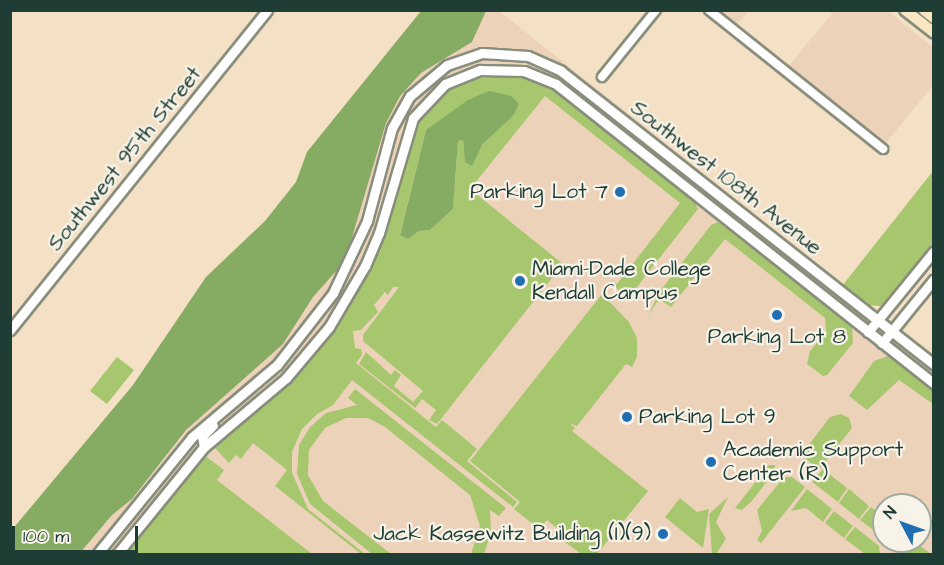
<!DOCTYPE html>
<html>
<head>
<meta charset="utf-8">
<style>
	body { margin:0 }
	#map { position:relative; width:944px; height:565px; overflow:hidden; background:#f3e0c5; font-family:"Architects Daughter",sans-serif }
	div>[style] { position:absolute }
	.built>* { inset:0; background:#edd2ba }
	.green>* { inset:0; background:#a7c76f }
	.forest>* { inset:0; background:#85ac62 }
	.roads { filter:drop-shadow(2px 0 #898e7c) drop-shadow(-2px 0 #898e7c) drop-shadow(0 2px #898e7c) drop-shadow(0 -2px #898e7c) }
	.minor>* { height:8px; margin:-4px; padding:0 4px; transform-origin:4px; border-radius:4px; background:#fff }
	.tertiary>* { height:9px; margin:-4.5px; padding:0 4.5px; transform-origin:4.5px; border-radius:4.5px; background:#fff }
	.secondary>* { height:10px; margin:-5px; padding:0 5px; transform-origin:5px; border-radius:5px; background:#f9e7c3 }
	.dots>* { width:16px; height:16px; translate:-50% -50%; box-sizing:border-box; border:3px solid #f7f3e8; border-radius:50% }
	span { translate:-50% -50%; white-space:nowrap; text-align:center; line-height:1.15; -webkit-text-stroke:4.5px #f7f3e8; paint-order:stroke }
	.street-label { font-size:21px; color:#1f3d34 }
	.poi-label { font-size:21px; color:#1f3d34 }
	.right { translate:-100% -50%; text-align:right }
	.left { translate:0 -50%; text-align:left }
	.frame { position:absolute; inset:0; border:12px solid #1f3d34; pointer-events:none }
	.north { position:absolute; left:872px; top:493px; width:60px; height:60px; box-sizing:border-box; background:#f7f3e8; border:2px solid #a1aaa0; border-radius:50%; rotate:311deg; font-size:16px; font-weight:700; line-height:24px; text-align:center; color:#1f3d34 }
	.north::after { content:''; display:block; margin:auto; width:21px; height:27px; background:#1f6fb2; clip-path:polygon(50% 0,100% 100%,50% 72%,0 100%) }
	.scale { position:absolute; left:12px; top:526px; width:126px; height:27px; box-sizing:border-box; border:3px solid #1f3d34; border-top:0; padding-left:8px; font-size:18px; line-height:21px; white-space:nowrap; color:#1f3d34; -webkit-text-stroke:4px #f7f3e8; paint-order:stroke }
</style>
</head>
<body>
<div id="map">
	<div class="built">
		<div style="clip-path:polygon(evenodd,421px 11px,499px 11px,933px 357px,933px 554px,11px 554px,11px 531px,133px 385px,206px 277px,265px 221px,296px 182px,307px 152px,421px 11px,884px 505px,920px 505px,920px 541px,884px 541px,884px 505px)"></div>
		<div style="clip-path:polygon(713px 11px,749px 11px,734px 28px)"></div>
		<div style="clip-path:polygon(834px 11px,888px 11px,933px 48px,933px 85px,883px 147px,787px 68px)"></div>
	</div>
	<div class="green">
		<div style="clip-path:polygon(evenodd,479px 74px,525px 75px,554px 88px,694px 200px,698px 209px,633px 292px,621px 293px,610px 280px,617px 284px,680px 203px,545px 96px,470px 189px,563px 264px,437px 424px,429px 420px,436px 410px,422px 399px,415px 408px,359px 364px,366px 352px,391px 375px,395px 370px,401px 375px,394px 386px,413px 402px,423px 391px,363px 341px,363px 335px,399px 287px,393px 287px,388px 295px,385px 292px,374px 305px,378px 312px,361px 330px,353px 331px,355px 348px,361px 349px,362px 355px,356px 363px,436px 427px,442px 420px,477px 449px,467px 461px,517px 502px,513px 507px,352px 380px,333px 405px,317px 414px,302px 429px,292px 452px,292px 473px,308px 509px,365px 554px,361px 554px,275px 486px,287px 470px,253px 443px,241px 459px,236px 455px,229px 463px,212px 445px,278px 391px,332px 330px,352px 299px,383px 235px,415px 123px,437px 96px,479px 74px,519px 104px,514px 115px,465px 161px,463px 140px,458px 141px,453px 209px,430px 230px,419px 231px,408px 239px,400px 234px,426px 130px,519px 104px)"></div>
		<div style="clip-path:polygon(933px 171px,933px 243px,888px 300px,880px 306px,867px 305px,842px 286px)"></div>
		<div style="clip-path:polygon(718px 222px,852px 325px,853px 343px,827px 375px,823px 376px,807px 364px,810px 351px,826px 332px,825px 318px,725px 239px,671px 307px,659px 299px,648px 316px,660px 291px,711px 225px)"></div>
		<div style="clip-path:polygon(602px 294px,629px 322px,637px 338px,637px 357px,632px 367px,626px 364px,577px 426px,569px 423px,575px 428px,572px 431px,648px 491px,597px 554px,581px 554px,560px 538px,563px 533px,547px 520px,539px 529px,514px 509px,520px 502px,470px 461px)"></div>
		<div style="clip-path:polygon(888px 356px,933px 390px,933px 404px,899px 380px,867px 410px,849px 396px,874px 361px)"></div>
		<div style="clip-path:polygon(117px 357px,134px 370px,107px 404px,90px 391px)"></div>
		<div style="clip-path:polygon(355px 389px,506px 508px,499px 516px,490px 510px,491px 532px,484px 554px,471px 554px,480px 526px,470px 495px,385px 427px,368px 418px,346px 418px,325px 428px,309px 450px,308px 475px,323px 501px,391px 554px,372px 554px,310px 504px,297px 474px,299px 445px,310px 427px,326px 413px,357px 405px,348px 398px)"></div>
		<div style="clip-path:polygon(841px 414px,849px 418px,852px 428px,819px 470px,801px 455px,830px 417px)"></div>
		<div style="clip-path:polygon(204px 455px,224px 470px,217px 480px,312px 554px,124px 554px)"></div>
		<div style="clip-path:polygon(769px 465px,775px 465px,775px 471px,751px 502px,742px 510px,735px 508px)"></div>
		<div style="clip-path:polygon(823px 469px,847px 488px,838px 502px,812px 482px)"></div>
		<div style="clip-path:polygon(784px 477px,792px 477px,805px 487px,761px 543px,757px 540px,762px 531px,757px 510px)"></div>
		<div style="clip-path:polygon(807px 489px,832px 509px,823px 522px,806px 508px,791px 511px)"></div>
		<div style="clip-path:polygon(849px 489px,869px 506px,859px 519px,839px 503px)"></div>
		<div style="clip-path:polygon(728px 497px,716px 522px,726px 539px,716px 554px,712px 554px,709px 514px)"></div>
		<div style="clip-path:polygon(680px 498px,697px 512px,709px 509px,703px 548px,665px 517px)"></div>
		<div style="clip-path:polygon(871px 507px,884px 517px,884px 538px,860px 520px)"></div>
		<div style="clip-path:polygon(834px 511px,853px 526px,844px 538px,825px 523px)"></div>
		<div style="clip-path:polygon(855px 527px,879px 546px,880px 554px,865px 554px,845px 539px)"></div>
		<div style="clip-path:polygon(908px 541px,914px 541px,931px 554px,904px 554px,900px 551px)"></div>
	</div>
	<div class="forest">
		<div style="clip-path:polygon(421px 11px,486px 11px,472px 42px,421px 73px,400px 96px,386px 123px,345px 261px,313px 297px,283px 344px,186px 430px,132px 499px,112px 515px,79px 554px,11px 554px,11px 531px,133px 385px,206px 277px,265px 221px,296px 182px,307px 152px)"></div>
		<div style="clip-path:polygon(489px 91px,511px 96px,519px 104px,514px 115px,482px 145px,472px 166px,465px 162px,463px 140px,458px 141px,453px 209px,430px 230px,419px 231px,408px 239px,400px 235px,426px 130px,468px 100px)"></div>
	</div>
	<div class="roads">
		<div class="minor">
			<div style="left:709px;top:10px;width:223px;rotate:38.6deg"></div>
			<div style="left:602px;top:77px;width:86px;rotate:-51.1deg"></div>
		</div>
		<div class="tertiary">
			<div style="left:10px;top:330px;width:410px;rotate:-51.2deg"></div>
			<div style="left:868px;top:332px;width:104px;rotate:-50.8deg"></div>
			<div style="left:882px;top:343px;width:82px;rotate:-50.9deg"></div>
			<div style="left:204px;top:447px;width:10px;rotate:-101deg"></div>
			<div style="left:202px;top:437px;width:16px;rotate:-47deg"></div>
			<div style="left:97px;top:554px;width:151px;rotate:-50.9deg"></div>
			<div style="left:192px;top:437px;width:111px;rotate:-40.3deg"></div>
			<div style="left:277px;top:365px;width:91px;rotate:-52.1deg"></div>
			<div style="left:333px;top:293px;width:80px;rotate:-64.7deg"></div>
			<div style="left:367px;top:221px;width:96px;rotate:-75deg"></div>
			<div style="left:392px;top:128px;width:37px;rotate:-61deg"></div>
			<div style="left:410px;top:96px;width:48px;rotate:-40deg"></div>
			<div style="left:447px;top:65px;width:37px;rotate:-19deg"></div>
			<div style="left:482px;top:53px;width:46px;rotate:3.7deg"></div>
			<div style="left:528px;top:56px;width:36px;rotate:24deg"></div>
			<div style="left:561px;top:71px;width:474px;rotate:38.2deg"></div>
			<div style="left:117px;top:554px;width:138px;rotate:-50.9deg"></div>
			<div style="left:204px;top:447px;width:107px;rotate:-40.1deg"></div>
			<div style="left:286px;top:378px;width:67px;rotate:-49.9deg"></div>
			<div style="left:329px;top:327px;width:71px;rotate:-59.5deg"></div>
			<div style="left:365px;top:266px;width:36px;rotate:-67deg"></div>
			<div style="left:379px;top:233px;width:120px;rotate:-73.5deg"></div>
			<div style="left:413px;top:118px;width:47px;rotate:-46.7deg"></div>
			<div style="left:445px;top:84px;width:38px;rotate:-22deg"></div>
			<div style="left:480px;top:70px;width:44px;rotate:1.3deg"></div>
			<div style="left:524px;top:71px;width:35px;rotate:22deg"></div>
			<div style="left:556px;top:84px;width:483px;rotate:38.4deg"></div>
		</div>
		<div class="secondary">
			<div style="left:905px;top:10px;width:37px;rotate:38deg"></div>
			<div style="left:924px;top:10px;width:13px;rotate:39deg"></div>
		</div>
	</div>
	<div class="dots">
		<div style="left:620px;top:192px;background:#1f6fb2"></div>
		<div style="left:520px;top:281px;background:#1f6fb2"></div>
		<div style="left:777px;top:315px;background:#1f6fb2"></div>
		<div style="left:627px;top:417px;background:#1f6fb2"></div>
		<div style="left:711px;top:462px;background:#1f6fb2"></div>
		<div style="left:663px;top:534px;background:#1f6fb2"></div>
	</div>
	<div class="street-label">
		<span style="left:125px;top:159px;rotate:-51deg">Southwest 95th Street</span>
		<span style="left:726px;top:178px;rotate:38deg">Southwest 108th Avenue</span>
	</div>
	<div class="poi-label">
		<span class="right" style="left:608px;top:192px">Parking Lot 7</span>
		<span class="left" style="left:532px;top:281px">Miami-Dade College<br>Kendall Campus</span>
		<span style="left:777px;top:337px">Parking Lot 8</span>
		<span class="left" style="left:639px;top:417px">Parking Lot 9</span>
		<span class="left" style="left:723px;top:462px">Academic Support<br>Center (R)</span>
		<span class="right" style="left:651px;top:534px">Jack Kassewitz Building (I)(9)</span>
	</div>
	<div class="frame"></div>
	<div class="north">N</div>
	<div class="scale">100 m</div>
</div>
</body>
</html>
